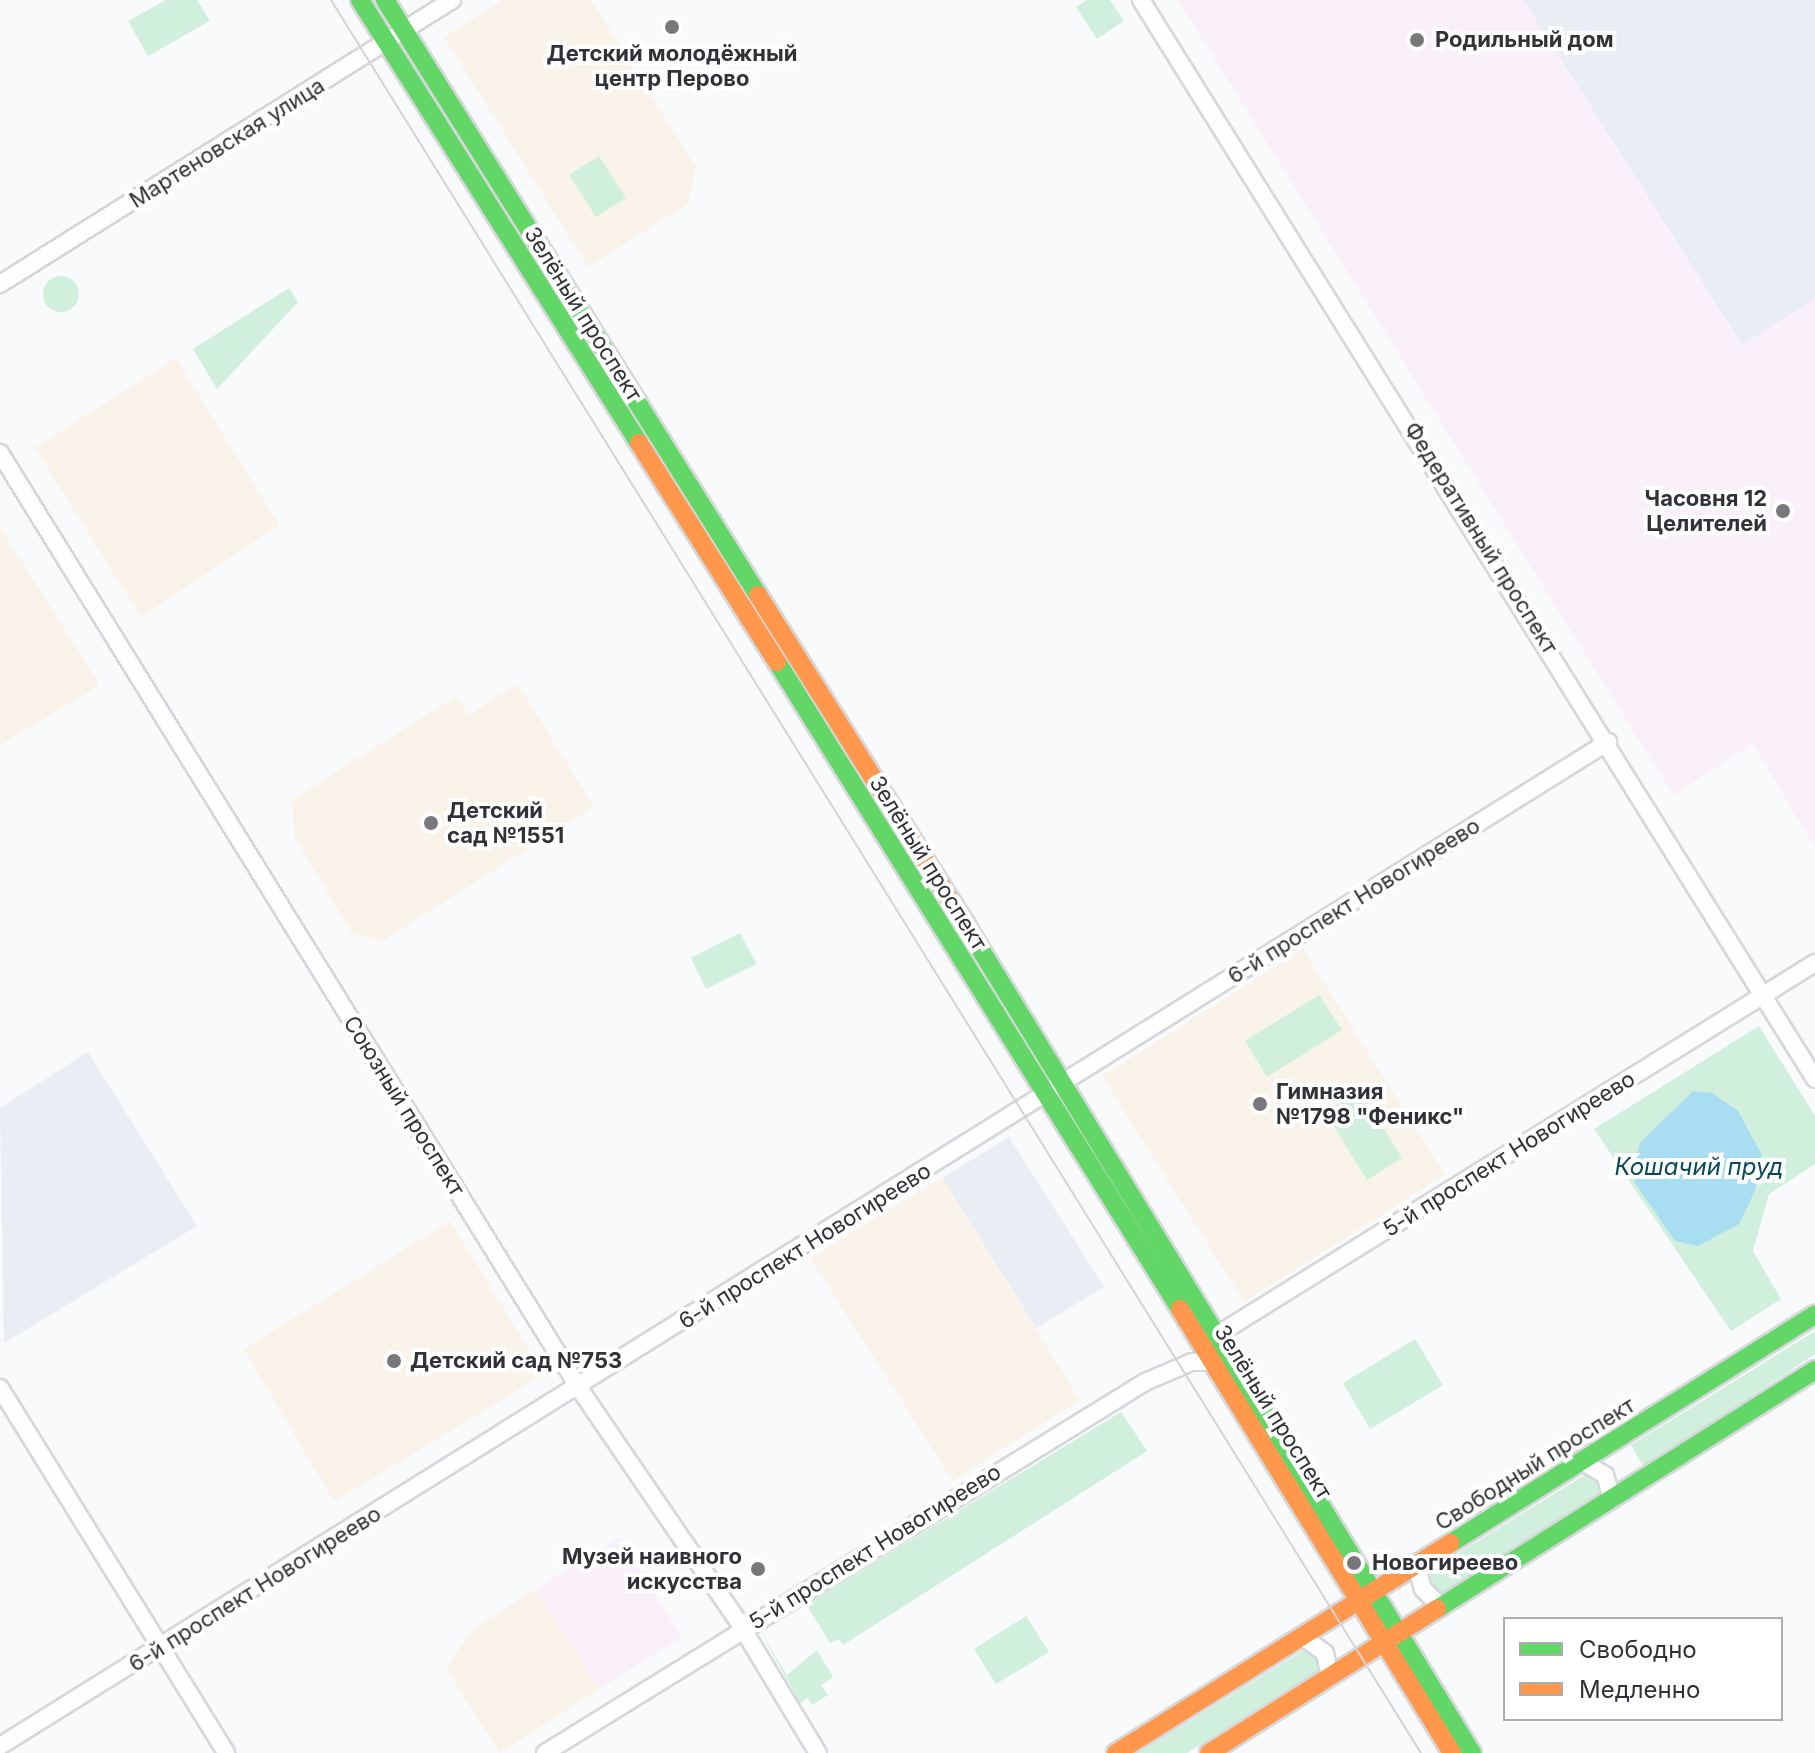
<!DOCTYPE html>
<html>
<head>
<meta charset="utf-8">
<style>
	body { margin:0 }
	#map { position:relative; width:1815px; height:1753px; overflow:hidden; background:#f8fafc; font-family:Inter,sans-serif }
	div>[style] { position:absolute }
	.built>* { inset:0; background:#e9edf4 }
	.education>* { inset:0; background:#f9f3e9 }
	.medical>* { inset:0; background:#faf0fa }
	.green>* { inset:0; background:#d0efdd }
	.round { border-radius:50% }
	.water>* { inset:0; background:#a9ddf1 }
	.roads { filter:drop-shadow(2px 0 #d6d7da) drop-shadow(-2px 0 #d6d7da) drop-shadow(0 2px #d6d7da) drop-shadow(0 -2px #d6d7da) }
	.street>* { height:16px; margin:-8px; padding:0 8px; transform-origin:8px; border-radius:8px; background:#fefeff }
	.fast>* { height:18px; margin:-9px; padding:0 9px; transform-origin:9px; border-radius:9px; background:#63d668 }
	.slow>* { height:18px; margin:-9px; padding:0 9px; transform-origin:9px; border-radius:9px; background:#ff974d }
	.tram>* { height:2px; margin:-1px; padding:0 1px; transform-origin:1px; border-radius:1px; background:#d3d4d5 }
	.dots>* { width:22px; height:22px; translate:-50% -50%; box-sizing:border-box; border:4px solid #fff; border-radius:50% }
	span { translate:-50% -50%; white-space:nowrap; text-align:center; line-height:1.15; -webkit-text-stroke:8px #fff; paint-order:stroke }
	.poi-label { font-size:22px; color:#313237; font-weight:700 }
	.left { translate:0 -50%; text-align:left }
	.right { translate:-100% -50%; text-align:right }
	.street-label { font-size:22px; color:#313237 }
	.water-label { font-size:24px; color:#09495c; font-style:italic }
	.legend { position:absolute; left:1503px; top:1617px; width:280px; height:104px; box-sizing:border-box; background:#fff; border:2px solid #adadaf; margin:0; padding:10px 14px; list-style:none; font-size:24px; color:#313237 }
	.legend li { display:flex; align-items:center; gap:16px; height:40px }
	.legend b { width:40px; border:2px solid #adadaf }
</style>
</head>
<body>
<div id="map">
	<div class="built">
		<div style="clip-path:polygon(1523px 0,1815px 0,1815px 299px,1742px 345px)"></div>
		<div style="clip-path:polygon(88px 1052px,197px 1226px,4px 1343px,0 1108px)"></div>
		<div style="clip-path:polygon(1009px 1137px,1104px 1287px,1036px 1328px,942px 1178px)"></div>
	</div>
	<div class="education">
		<div style="clip-path:polygon(503px 0,591px 0,696px 167px,688px 204px,588px 267px,444px 37px)"></div>
		<div style="clip-path:polygon(176px 358px,279px 525px,141px 617px,35px 448px)"></div>
		<div style="clip-path:polygon(0 527px,100px 685px,0 745px)"></div>
		<div style="clip-path:polygon(518px 684px,594px 807px,381px 942px,352px 933px,295px 838px,292px 800px,456px 696px,469px 715px)"></div>
		<div style="clip-path:polygon(1303px 949px,1445px 1175px,1244px 1302px,1102px 1076px)"></div>
		<div style="clip-path:polygon(942px 1178px,1080px 1400px,953px 1481px,810px 1258px)"></div>
		<div style="clip-path:polygon(450px 1221px,544px 1374px,334px 1502px,244px 1349px)"></div>
		<div style="clip-path:polygon(536px 1589px,599px 1689px,500px 1753px,446px 1669px,471px 1630px)"></div>
	</div>
	<div class="medical">
		<div style="clip-path:polygon(1178px 0,1523px 0,1742px 345px,1815px 299px,1815px 848px,1753px 744px,1673px 795px)"></div>
		<div style="clip-path:polygon(619px 1537px,682px 1637px,599px 1689px,536px 1589px)"></div>
	</div>
	<div class="green">
		<div style="clip-path:polygon(166px 0,197px 0,210px 21px,148px 56px,128px 21px)"></div>
		<div style="clip-path:polygon(1087px 0,1110px 0,1124px 21px,1097px 39px,1076px 7px)"></div>
		<div style="clip-path:polygon(599px 156px,626px 198px,596px 217px,569px 175px)"></div>
		<div class="round" style="left:43px;top:276px;width:36px;height:36px"></div>
		<div style="clip-path:polygon(289px 288px,298px 302px,217px 389px,193px 349px)"></div>
		<div style="clip-path:polygon(740px 933px,757px 964px,706px 989px,691px 958px)"></div>
		<div style="clip-path:polygon(1319px 995px,1342px 1030px,1267px 1077px,1245px 1041px)"></div>
		<div style="clip-path:polygon(1759px 1026px,1815px 1116px,1815px 1164px,1769px 1194px,1753px 1251px,1781px 1299px,1731px 1331px,1594px 1129px)"></div>
		<div style="clip-path:polygon(1360px 1090px,1402px 1158px,1367px 1180px,1325px 1112px)"></div>
		<div style="clip-path:polygon(1815px 1331px,1815px 1354px,1644px 1468px,1631px 1445px)"></div>
		<div style="clip-path:polygon(1415px 1339px,1443px 1385px,1370px 1429px,1343px 1383px)"></div>
		<div style="clip-path:polygon(1121px 1412px,1147px 1451px,843px 1645px,839px 1639px,830px 1643px,806px 1604px)"></div>
		<div style="clip-path:polygon(1591px 1471px,1604px 1493px,1436px 1596px,1423px 1575px)"></div>
		<div style="clip-path:polygon(1026px 1616px,1049px 1652px,996px 1684px,974px 1649px)"></div>
		<div style="clip-path:polygon(761px 1633px,787px 1675px,817px 1650px,833px 1677px,821px 1685px,828px 1695px,812px 1705px,808px 1698px,800px 1703px)"></div>
		<div style="clip-path:polygon(1309px 1647px,1323px 1669px,1187px 1753px,1138px 1753px)"></div>
	</div>
	<div class="water">
		<div style="clip-path:polygon(1693px 1091px,1712px 1093px,1738px 1111px,1762px 1155px,1755px 1191px,1739px 1224px,1698px 1246px,1675px 1241px,1635px 1183px,1634px 1162px,1640px 1143px)"></div>
	</div>
	<div class="roads">
		<div class="street">
			<div style="left:1141px;top:0;width:1272px;rotate:58.01deg"></div>
			<div style="left:0;top:284px;width:534px;rotate:-32.14deg"></div>
			<div style="left:0;top:453px;width:1100px;rotate:58.23deg"></div>
			<div style="left:579px;top:1388px;width:282px;rotate:55.7deg"></div>
			<div style="left:738px;top:1621px;width:154px;rotate:58.8deg"></div>
			<div style="left:1209px;top:1340px;width:714px;rotate:-31.89deg"></div>
			<div style="left:0;top:1388px;width:429px;rotate:58.2deg"></div>
			<div style="left:1583px;top:1462px;width:26px;rotate:31deg"></div>
			<div style="left:1605px;top:1475px;width:26px;rotate:74deg"></div>
			<div style="left:1416px;top:1566px;width:24px;rotate:73deg"></div>
			<div style="left:1423px;top:1589px;width:25px;rotate:45deg"></div>
			<div style="left:1303px;top:1637px;width:27px;rotate:36deg"></div>
			<div style="left:1325px;top:1653px;width:25px;rotate:78deg"></div>
			<div style="left:0;top:1746px;width:1896px;rotate:-31.98deg"></div>
			<div style="left:545px;top:1753px;width:705px;rotate:-31.73deg"></div>
			<div style="left:1145px;top:1382px;width:51px;rotate:-23.1deg"></div>
			<div style="left:1192px;top:1362px;width:21px"></div>
		</div>
		<div class="fast">
			<div style="left:360px;top:0;width:524px;rotate:57.8deg"></div>
			<div style="left:385px;top:0;width:702px;rotate:57.92deg"></div>
			<div style="left:777px;top:662px;width:762px;rotate:58.08deg"></div>
			<div style="left:968px;top:929px;width:966px;rotate:58.55deg"></div>
			<div style="left:1451px;top:1543px;width:430px;rotate:-32.1deg"></div>
			<div style="left:1437px;top:1609px;width:447px;rotate:-32.3deg"></div>
		</div>
		<div class="slow">
			<div style="left:639px;top:443px;width:259px;rotate:57.8deg"></div>
			<div style="left:758px;top:595px;width:395px;rotate:57.8deg"></div>
			<div style="left:1180px;top:1309px;width:521px;rotate:58.51deg"></div>
			<div style="left:1116px;top:1753px;width:395px;rotate:-32.1deg"></div>
			<div style="left:1209px;top:1753px;width:270px;rotate:-32.3deg"></div>
		</div>
	</div>
	<div class="tram">
		<div style="left:331px;top:0;width:2064px;rotate:58.13deg"></div>
	</div>
	<div class="dots">
		<div style="left:672px;top:27px;background:#77787c"></div>
		<div style="left:1417px;top:40px;background:#77787c"></div>
		<div style="left:1783px;top:511px;background:#77787c"></div>
		<div style="left:431px;top:823px;background:#77787c"></div>
		<div style="left:1260px;top:1104px;background:#77787c"></div>
		<div style="left:394px;top:1361px;background:#77787c"></div>
		<div style="left:1354px;top:1563px;background:#77787c"></div>
		<div style="left:758px;top:1569px;background:#77787c"></div>
	</div>
	<div class="poi-label">
		<span class="left" style="left:1435px;top:40px">Родильный дом</span>
		<span style="left:672px;top:66px">Детский молодёжный<br>центр Перово</span>
		<span class="right" style="left:1767px;top:511px">Часовня 12<br>Целителей</span>
		<span class="left" style="left:447px;top:823px">Детский<br>сад №1551</span>
		<span class="left" style="left:1276px;top:1104px">Гимназия<br>№1798 "Феникс"</span>
		<span class="left" style="left:410px;top:1361px">Детский сад №753</span>
		<span class="right" style="left:742px;top:1569px">Музей наивного<br>искусства</span>
		<span class="left" style="left:1372px;top:1563px">Новогиреево</span>
	</div>
	<div class="street-label">
		<span style="left:227px;top:143px;rotate:-32deg">Мартеновская улица</span>
		<span style="left:583px;top:314px;rotate:58deg">Зелёный проспект</span>
		<span style="left:1481px;top:538px;rotate:58deg">Федеративный проспект</span>
		<span style="left:928px;top:863px;rotate:58deg">Зелёный проспект</span>
		<span style="left:1354px;top:901px;rotate:-32deg">6-й проспект Новогиреево</span>
		<span style="left:404px;top:1106px;rotate:58deg">Союзный проспект</span>
		<span style="left:1509px;top:1154px;rotate:-32deg">5-й проспект Новогиреево</span>
		<span style="left:805px;top:1246px;rotate:-32deg">6-й проспект Новогиреево</span>
		<span style="left:1273px;top:1412px;rotate:58deg">Зелёный проспект</span>
		<span style="left:1535px;top:1464px;rotate:-32deg">Свободный проспект</span>
		<span style="left:875px;top:1547px;rotate:-32deg">5-й проспект Новогиреево</span>
		<span style="left:255px;top:1589px;rotate:-32deg">6-й проспект Новогиреево</span>
	</div>
	<div class="water-label">
		<span style="left:1699px;top:1167px">Кошачий пруд</span>
	</div>
	<ul class="legend">
	<li><b style="height:10px;background:#63d668"></b>Свободно</li>
	<li><b style="height:10px;background:#ff974d"></b>Медленно</li>
	</ul>
</div>
</body>
</html>
